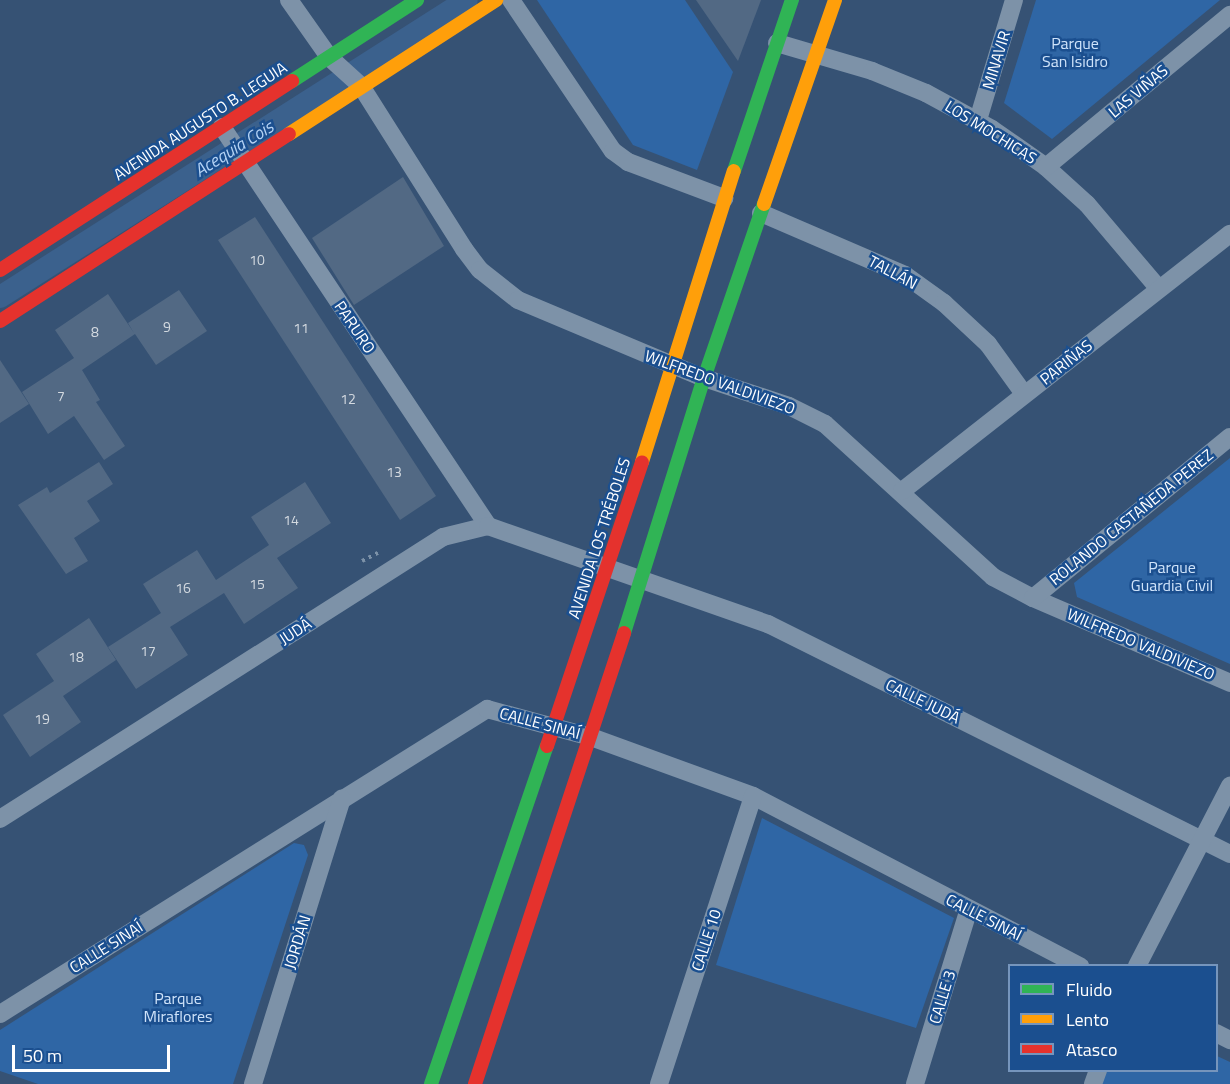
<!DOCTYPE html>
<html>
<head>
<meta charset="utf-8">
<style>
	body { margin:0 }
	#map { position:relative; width:1230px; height:1084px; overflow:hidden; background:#365274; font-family:"Titillium Web",sans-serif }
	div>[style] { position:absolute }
	.green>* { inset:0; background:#2f66a5 }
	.canal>* { height:22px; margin:-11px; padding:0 11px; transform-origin:11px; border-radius:11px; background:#3b618d }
	.building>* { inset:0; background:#526984 }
	.path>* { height:4px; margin-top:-2px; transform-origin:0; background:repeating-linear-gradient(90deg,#7d92a8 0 3px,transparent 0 7.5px) }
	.street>* { height:18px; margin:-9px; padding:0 9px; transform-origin:9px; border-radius:9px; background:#7d92a8 }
	.fast>* { height:14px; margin:-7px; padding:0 7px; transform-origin:7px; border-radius:7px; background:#30b455 }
	.slow>* { height:14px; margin:-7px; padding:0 7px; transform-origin:7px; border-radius:7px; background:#ff9f0a }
	.jam>* { height:14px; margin:-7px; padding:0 7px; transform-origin:7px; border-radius:7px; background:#e5322d }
	span { translate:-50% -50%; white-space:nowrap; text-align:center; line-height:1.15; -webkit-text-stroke:5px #1b4f8f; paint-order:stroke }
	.number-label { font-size:14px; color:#d4dae0 }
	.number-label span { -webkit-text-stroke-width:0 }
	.park-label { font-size:16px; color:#cfe3fa }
	.street-label { font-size:16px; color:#fff }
	.water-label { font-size:18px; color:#b5d3f5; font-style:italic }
	.legend { position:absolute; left:1008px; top:964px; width:210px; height:108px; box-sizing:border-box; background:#1b4f8f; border:2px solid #7695bc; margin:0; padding:8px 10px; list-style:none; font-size:18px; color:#fff }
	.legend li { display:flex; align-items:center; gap:12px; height:30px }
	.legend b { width:30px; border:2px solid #7695bc }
	.scale { position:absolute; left:12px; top:1045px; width:158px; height:27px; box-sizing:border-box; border:3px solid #fff; border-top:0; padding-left:8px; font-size:18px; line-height:21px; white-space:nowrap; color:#fff; -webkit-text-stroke:4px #1b4f8f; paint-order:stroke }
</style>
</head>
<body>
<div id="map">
	<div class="green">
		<div style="clip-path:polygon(537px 0,685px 0,733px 72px,697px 170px,633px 145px)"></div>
		<div style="clip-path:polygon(1036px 0,1220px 0,1052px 139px,1004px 103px)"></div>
		<div style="clip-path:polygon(1230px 458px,1230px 664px,1077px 597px,1074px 583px)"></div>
		<div style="clip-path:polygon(762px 818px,954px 918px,916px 1028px,716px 965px)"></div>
		<div style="clip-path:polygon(294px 843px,304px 845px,308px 855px,233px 1084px,38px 1084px,0 1071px,0 1030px)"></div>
		<div style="clip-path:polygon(1217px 1056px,1230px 1062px,1230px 1084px,1101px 1084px,1105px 1071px,1216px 1070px)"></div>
	</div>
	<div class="canal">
		<div style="left:0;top:297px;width:553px;rotate:-32.46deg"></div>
	</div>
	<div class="building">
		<div style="clip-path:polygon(696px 0,761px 0,738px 61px)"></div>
		<div style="clip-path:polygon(403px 177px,444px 246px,354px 305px,312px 238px)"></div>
		<div style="clip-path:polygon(255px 217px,436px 496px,400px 520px,218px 240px)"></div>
		<div style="clip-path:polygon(179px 290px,207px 331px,156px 365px,135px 334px,82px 370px,100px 400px,96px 402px,125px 446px,104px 460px,74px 416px,48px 434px,22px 392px,74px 358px,55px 330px,108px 294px,134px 333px,128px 323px)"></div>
		<div style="clip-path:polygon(0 360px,29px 404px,0 423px)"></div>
		<div style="clip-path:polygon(99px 462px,113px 484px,87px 501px,100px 521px,74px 538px,88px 561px,66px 574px,18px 505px,47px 487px,50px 493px)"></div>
		<div style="clip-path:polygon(305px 482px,331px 523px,277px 558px,298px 588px,244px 624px,224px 593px,170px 627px,188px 655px,136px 689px,108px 647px,161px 613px,143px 584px,197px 550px,216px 580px,269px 545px,251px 517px)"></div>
		<div style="clip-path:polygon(89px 618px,116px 660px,63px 696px,81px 722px,30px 757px,3px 715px,54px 681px,36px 654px)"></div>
	</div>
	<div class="path">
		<div style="left:362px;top:561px;width:18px;rotate:-27deg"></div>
	</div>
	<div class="street">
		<div style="left:289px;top:0;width:70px;rotate:54.9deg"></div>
		<div style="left:329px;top:57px;width:43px;rotate:42.2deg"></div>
		<div style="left:361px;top:86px;width:193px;rotate:57.7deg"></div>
		<div style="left:464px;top:249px;width:26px;rotate:53deg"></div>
		<div style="left:480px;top:270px;width:48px;rotate:38.3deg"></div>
		<div style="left:518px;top:300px;width:202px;rotate:22.8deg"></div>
		<div style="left:704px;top:378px;width:89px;rotate:18.2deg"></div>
		<div style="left:789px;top:406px;width:40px;rotate:26.6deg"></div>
		<div style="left:825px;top:424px;width:227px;rotate:42.3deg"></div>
		<div style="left:993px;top:577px;width:45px;rotate:27.7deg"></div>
		<div style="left:1033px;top:598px;width:215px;rotate:23.3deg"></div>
		<div style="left:511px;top:0;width:182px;rotate:56deg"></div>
		<div style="left:613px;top:151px;width:19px;rotate:36deg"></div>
		<div style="left:628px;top:162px;width:103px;rotate:20.6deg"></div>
		<div style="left:777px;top:43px;width:99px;rotate:16.4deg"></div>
		<div style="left:872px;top:71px;width:58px;rotate:22.2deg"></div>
		<div style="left:926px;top:93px;width:75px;rotate:28.6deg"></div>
		<div style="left:992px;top:129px;width:66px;rotate:35.1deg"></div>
		<div style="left:1046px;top:167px;width:55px;rotate:42.1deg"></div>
		<div style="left:1087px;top:204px;width:111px;rotate:49.7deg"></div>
		<div style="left:978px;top:120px;width:125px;rotate:-73.3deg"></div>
		<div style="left:222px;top:127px;width:480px;rotate:56.3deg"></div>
		<div style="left:1046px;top:167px;width:239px;rotate:-39.6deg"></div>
		<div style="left:761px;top:213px;width:157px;rotate:23.3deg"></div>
		<div style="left:905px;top:275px;width:48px;rotate:35.7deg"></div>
		<div style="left:944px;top:303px;width:60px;rotate:43deg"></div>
		<div style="left:988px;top:344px;width:62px;rotate:54.2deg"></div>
		<div style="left:902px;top:491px;width:417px;rotate:-38.1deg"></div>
		<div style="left:1033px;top:598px;width:254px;rotate:-39.3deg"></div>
		<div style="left:0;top:819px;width:525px;rotate:-32.48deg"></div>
		<div style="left:443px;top:537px;width:46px;rotate:-13.7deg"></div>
		<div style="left:488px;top:526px;width:297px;rotate:19.3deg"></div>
		<div style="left:768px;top:624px;width:516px;rotate:26.47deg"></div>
		<div style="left:1137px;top:966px;width:203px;rotate:-62.7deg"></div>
		<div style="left:0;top:1014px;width:575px;rotate:-32.06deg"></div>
		<div style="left:487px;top:709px;width:108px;rotate:15.1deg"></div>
		<div style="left:591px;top:737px;width:172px;rotate:20deg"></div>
		<div style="left:753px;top:796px;width:369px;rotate:27.5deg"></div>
		<div style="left:1216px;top:1033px;width:16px;rotate:27deg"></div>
		<div style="left:253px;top:1084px;width:299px;rotate:-72.7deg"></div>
		<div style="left:659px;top:1084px;width:303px;rotate:-71.9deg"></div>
		<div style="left:915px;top:1084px;width:183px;rotate:-72.9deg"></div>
		<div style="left:1093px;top:1084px;width:15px;rotate:-70deg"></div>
	</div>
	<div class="fast">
		<div style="left:292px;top:81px;width:149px;rotate:-32.9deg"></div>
		<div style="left:734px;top:171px;width:181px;rotate:-71.3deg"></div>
		<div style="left:624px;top:633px;width:267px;rotate:-72.6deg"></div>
		<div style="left:704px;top:378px;width:184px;rotate:-71deg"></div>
		<div style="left:431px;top:1084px;width:357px;rotate:-71.1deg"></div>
	</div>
	<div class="slow">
		<div style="left:289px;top:134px;width:247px;rotate:-32.9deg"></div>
		<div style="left:764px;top:204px;width:216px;rotate:-70.8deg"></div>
		<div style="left:642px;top:462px;width:305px;rotate:-72.5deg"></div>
	</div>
	<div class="jam">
		<div style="left:0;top:270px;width:348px;rotate:-32.9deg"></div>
		<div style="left:0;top:321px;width:344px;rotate:-32.9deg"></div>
		<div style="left:547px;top:746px;width:299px;rotate:-71.5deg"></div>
		<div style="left:475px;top:1084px;width:475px;rotate:-71.7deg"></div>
	</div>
	<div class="number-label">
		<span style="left:257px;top:260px">10</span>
		<span style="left:167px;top:327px">9</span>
		<span style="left:301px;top:328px">11</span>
		<span style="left:95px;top:332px">8</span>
		<span style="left:61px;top:396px">7</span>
		<span style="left:348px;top:399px">12</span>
		<span style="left:394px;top:472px">13</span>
		<span style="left:291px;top:520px">14</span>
		<span style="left:257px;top:584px">15</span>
		<span style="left:183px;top:588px">16</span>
		<span style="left:148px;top:651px">17</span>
		<span style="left:76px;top:657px">18</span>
		<span style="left:42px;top:719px">19</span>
	</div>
	<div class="park-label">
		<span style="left:1075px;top:52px">Parque<br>San Isidro</span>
		<span style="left:1172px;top:576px">Parque<br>Guardia Civil</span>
		<span style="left:178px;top:1007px">Parque<br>Miraflores</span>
	</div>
	<div class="street-label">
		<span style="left:996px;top:60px;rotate:-73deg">MINAVIR</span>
		<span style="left:1138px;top:91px;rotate:-40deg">LAS VIÑAS</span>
		<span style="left:200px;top:121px;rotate:-33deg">AVENIDA AUGUSTO B. LEGUIA</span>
		<span style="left:991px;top:132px;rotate:32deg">LOS MOCHICAS</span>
		<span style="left:893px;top:272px;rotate:28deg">TALLÁN</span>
		<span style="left:355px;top:327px;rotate:56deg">PARURO</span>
		<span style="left:1066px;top:362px;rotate:-38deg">PARIÑAS</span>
		<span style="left:720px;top:382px;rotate:20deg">WILFREDO VALDIVIEZO</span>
		<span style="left:1131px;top:517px;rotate:-39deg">ROLANDO CASTAÑEDA PEREZ</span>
		<span style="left:599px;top:538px;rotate:-72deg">AVENIDA LOS TRÉBOLES</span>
		<span style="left:295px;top:631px;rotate:-33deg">JUDÁ</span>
		<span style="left:1141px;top:644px;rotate:23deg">WILFREDO VALDIVIEZO</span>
		<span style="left:923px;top:701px;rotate:26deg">CALLE JUDÁ</span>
		<span style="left:540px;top:723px;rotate:15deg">CALLE SINAÍ</span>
		<span style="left:984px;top:917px;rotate:27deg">CALLE SINAÍ</span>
		<span style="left:706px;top:940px;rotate:-72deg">CALLE 10</span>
		<span style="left:297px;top:942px;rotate:-73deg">JORDÁN</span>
		<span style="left:106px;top:947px;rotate:-32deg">CALLE SINAÍ</span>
		<span style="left:942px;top:997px;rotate:-73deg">CALLE 3</span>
	</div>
	<div class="water-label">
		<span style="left:234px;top:149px;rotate:-32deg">Acequia Cois</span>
	</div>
	<ul class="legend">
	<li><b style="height:8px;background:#30b455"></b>Fluido</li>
	<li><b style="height:8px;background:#ff9f0a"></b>Lento</li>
	<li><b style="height:8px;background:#e5322d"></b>Atasco</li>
	</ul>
	<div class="scale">50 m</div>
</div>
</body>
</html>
